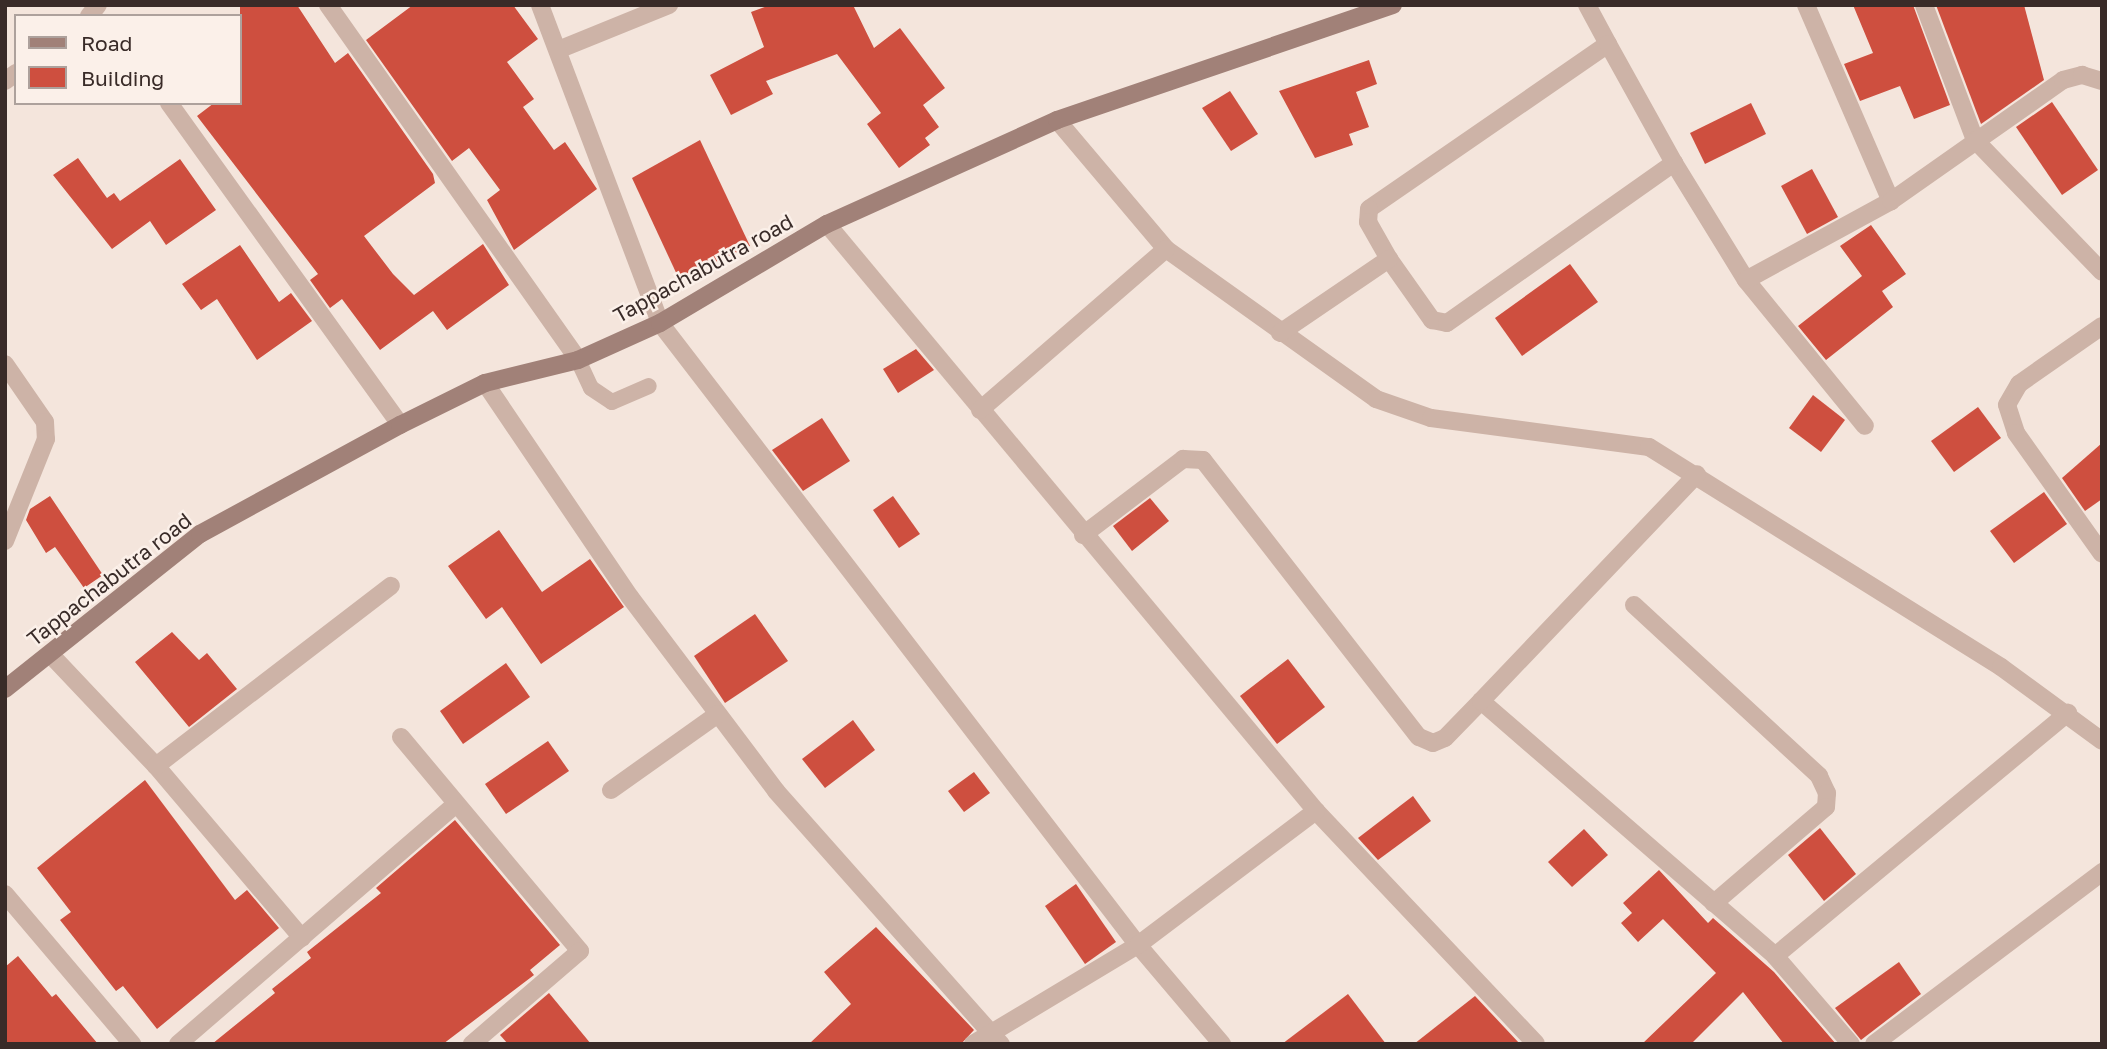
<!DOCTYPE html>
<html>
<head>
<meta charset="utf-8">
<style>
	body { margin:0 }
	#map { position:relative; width:2107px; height:1049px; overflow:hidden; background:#f4e5dc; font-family:"Golos Text",sans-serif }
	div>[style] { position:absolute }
	.building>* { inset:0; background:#ce4f3f }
	.service>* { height:16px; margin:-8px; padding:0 8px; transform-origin:8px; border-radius:8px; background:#cdb3a7 }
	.minor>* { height:18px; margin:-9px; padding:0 9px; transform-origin:9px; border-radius:9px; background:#cdb3a7 }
	.tertiary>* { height:18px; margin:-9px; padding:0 9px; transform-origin:9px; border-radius:9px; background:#cdb3a7 }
	.secondary>* { height:18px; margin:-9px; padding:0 9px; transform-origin:9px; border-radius:9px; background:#a18178 }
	span { translate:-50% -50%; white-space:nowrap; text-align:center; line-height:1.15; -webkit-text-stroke:5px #fbf0e9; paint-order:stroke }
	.street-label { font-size:21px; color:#392b28 }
	.frame { position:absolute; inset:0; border:7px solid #392b28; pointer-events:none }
	.legend { position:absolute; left:14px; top:14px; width:228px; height:91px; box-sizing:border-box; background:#fbf0e9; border:2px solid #ada19c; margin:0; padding:9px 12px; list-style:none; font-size:21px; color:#392b28 }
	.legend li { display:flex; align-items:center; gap:14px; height:35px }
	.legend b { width:35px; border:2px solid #ada19c }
</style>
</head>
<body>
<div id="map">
	<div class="building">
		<div style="clip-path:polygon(240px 5px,297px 5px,335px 63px,348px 53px,433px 174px,435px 183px,364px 236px,393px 274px,414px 295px,483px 244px,509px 285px,447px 330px,433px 311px,380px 350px,342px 299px,330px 308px,310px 280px,318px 274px,197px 116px,214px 103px,240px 103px)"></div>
		<div style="clip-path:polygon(413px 5px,513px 5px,538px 39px,507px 62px,534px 99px,523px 107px,554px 150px,565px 142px,597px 189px,514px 250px,487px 200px,500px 190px,469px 148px,452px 161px,366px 40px)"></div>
		<div style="clip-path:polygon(770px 5px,853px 5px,874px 48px,900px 28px,945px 88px,923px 105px,939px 127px,925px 138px,930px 145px,899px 168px,867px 124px,881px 113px,837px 54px,766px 81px,773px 94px,731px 115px,710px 75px,764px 47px,751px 12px)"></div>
		<div style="clip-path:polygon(1853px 5px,1913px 5px,1950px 105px,1914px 119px,1900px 86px,1860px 101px,1844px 64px,1873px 53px)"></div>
		<div style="clip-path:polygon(1936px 5px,2024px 5px,2044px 80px,1981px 124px)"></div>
		<div style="clip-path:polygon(1369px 60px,1377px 84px,1356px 92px,1369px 127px,1349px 134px,1353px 145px,1315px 158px,1279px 91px)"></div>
		<div style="clip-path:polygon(1230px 91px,1258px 134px,1231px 151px,1202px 108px)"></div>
		<div style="clip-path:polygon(2052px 102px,2098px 170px,2062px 195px,2016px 127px)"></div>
		<div style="clip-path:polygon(1751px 103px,1766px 134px,1705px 164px,1690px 133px)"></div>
		<div style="clip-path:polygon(700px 140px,750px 246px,679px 279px,632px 178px)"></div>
		<div style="clip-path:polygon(78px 158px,107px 198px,114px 193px,120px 201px,180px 159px,216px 210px,166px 245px,150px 221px,112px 249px,53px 175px)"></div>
		<div style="clip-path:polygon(1812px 169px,1838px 217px,1807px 234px,1781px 186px)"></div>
		<div style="clip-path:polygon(1871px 225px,1906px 274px,1882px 291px,1893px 307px,1826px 360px,1798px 326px,1862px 276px,1840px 246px)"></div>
		<div style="clip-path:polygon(240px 245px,279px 302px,291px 293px,312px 321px,257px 360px,217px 299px,201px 310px,182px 284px)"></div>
		<div style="clip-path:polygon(1570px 264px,1598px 302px,1522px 356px,1495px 318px)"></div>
		<div style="clip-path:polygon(916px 349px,934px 370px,898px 393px,883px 369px)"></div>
		<div style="clip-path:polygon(1813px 395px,1845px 420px,1821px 452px,1789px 428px)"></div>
		<div style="clip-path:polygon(1978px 407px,2001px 438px,1954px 472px,1931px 441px)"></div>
		<div style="clip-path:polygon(822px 418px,850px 461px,803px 491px,772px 450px)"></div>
		<div style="clip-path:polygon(2102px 443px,2102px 499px,2085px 511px,2062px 478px)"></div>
		<div style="clip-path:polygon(2044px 492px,2067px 524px,2014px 563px,1990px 531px)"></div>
		<div style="clip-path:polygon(50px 496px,103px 575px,84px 588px,55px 547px,46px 553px,26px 520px,30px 509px)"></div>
		<div style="clip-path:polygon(893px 496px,920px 534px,899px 548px,873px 510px)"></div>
		<div style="clip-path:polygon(1150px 498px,1169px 521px,1132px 551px,1113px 526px)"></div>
		<div style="clip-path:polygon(499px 530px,542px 592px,590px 559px,624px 607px,541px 664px,502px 607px,486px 619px,448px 566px)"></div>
		<div style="clip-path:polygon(755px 614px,788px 661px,725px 703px,694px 656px)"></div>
		<div style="clip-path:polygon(172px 632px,199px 660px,207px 653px,237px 689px,189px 727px,135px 662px)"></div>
		<div style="clip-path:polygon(1288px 659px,1325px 707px,1277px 744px,1240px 696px)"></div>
		<div style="clip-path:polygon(506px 663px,530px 697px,463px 744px,440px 711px)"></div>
		<div style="clip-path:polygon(853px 720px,875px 750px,825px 788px,802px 759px)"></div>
		<div style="clip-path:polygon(548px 741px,569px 771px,506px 814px,485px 784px)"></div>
		<div style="clip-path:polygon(974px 772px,990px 793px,964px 812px,948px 791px)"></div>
		<div style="clip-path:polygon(145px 780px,235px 900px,247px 890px,279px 928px,157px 1029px,123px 986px,116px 991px,60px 920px,71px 912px,37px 868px)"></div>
		<div style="clip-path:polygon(1413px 796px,1431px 821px,1378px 860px,1358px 838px)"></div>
		<div style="clip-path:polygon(455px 820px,560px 945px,530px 970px,534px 975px,443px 1044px,212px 1044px,275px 993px,272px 989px,311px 958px,307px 952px,381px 893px,376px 888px)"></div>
		<div style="clip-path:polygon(1820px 828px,1856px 874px,1824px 901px,1788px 855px)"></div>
		<div style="clip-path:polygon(1584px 829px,1608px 855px,1572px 887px,1548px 862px)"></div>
		<div style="clip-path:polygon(1659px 870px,1708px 923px,1713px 918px,1774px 972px,1836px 1044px,1784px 1044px,1743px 992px,1691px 1044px,1642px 1044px,1716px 973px,1663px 919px,1638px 942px,1621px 923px,1632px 913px,1623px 903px)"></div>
		<div style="clip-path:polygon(1076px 884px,1116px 942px,1085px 964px,1045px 906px)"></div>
		<div style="clip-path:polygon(876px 927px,974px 1030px,961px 1044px,809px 1044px,851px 1004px,824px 972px)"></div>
		<div style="clip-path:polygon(18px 956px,52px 997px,56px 994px,98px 1044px,5px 1044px,5px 967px)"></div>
		<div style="clip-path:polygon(1899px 962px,1921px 994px,1861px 1040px,1835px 1008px)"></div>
		<div style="clip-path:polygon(549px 993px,591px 1044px,508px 1044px,500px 1035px)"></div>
		<div style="clip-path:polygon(1348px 994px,1386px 1044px,1282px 1044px)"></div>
		<div style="clip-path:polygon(1475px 996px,1520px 1044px,1414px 1044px)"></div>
	</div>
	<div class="service">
		<div style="left:578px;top:360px;width:31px;rotate:65deg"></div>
		<div style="left:591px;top:388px;width:25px;rotate:34deg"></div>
		<div style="left:612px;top:402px;width:40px;rotate:-23.4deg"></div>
	</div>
	<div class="minor">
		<div style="left:328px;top:5px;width:434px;rotate:54.8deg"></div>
		<div style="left:1587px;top:5px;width:44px;rotate:61.7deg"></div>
		<div style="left:1608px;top:44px;width:290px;rotate:145.4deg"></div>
		<div style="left:1369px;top:209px;width:13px;rotate:94deg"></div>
		<div style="left:1368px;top:222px;width:43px;rotate:60.4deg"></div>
		<div style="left:1389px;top:259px;width:75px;rotate:54.8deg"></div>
		<div style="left:1432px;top:320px;width:15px;rotate:11deg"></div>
		<div style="left:1447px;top:323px;width:278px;rotate:-35.2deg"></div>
		<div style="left:1674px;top:163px;width:137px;rotate:58.4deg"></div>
		<div style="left:1746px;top:280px;width:188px;rotate:50.8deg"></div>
		<div style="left:1806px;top:5px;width:214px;rotate:66.6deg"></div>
		<div style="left:1924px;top:5px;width:144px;rotate:69.3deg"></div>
		<div style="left:1975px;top:140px;width:183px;rotate:46.1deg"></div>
		<div style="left:89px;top:16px;width:14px;rotate:-51deg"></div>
		<div style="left:1608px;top:44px;width:136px;rotate:61deg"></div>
		<div style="left:558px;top:50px;width:120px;rotate:-22.1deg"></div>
		<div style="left:5px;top:81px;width:14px;rotate:-36deg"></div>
		<div style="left:169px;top:103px;width:396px;rotate:54.3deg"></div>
		<div style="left:1057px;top:120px;width:169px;rotate:49.8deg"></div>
		<div style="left:1166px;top:249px;width:258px;rotate:35.5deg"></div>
		<div style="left:1376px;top:399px;width:58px;rotate:19.1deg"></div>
		<div style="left:1431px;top:418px;width:220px;rotate:7.6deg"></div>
		<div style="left:1649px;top:447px;width:415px;rotate:32deg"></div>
		<div style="left:2001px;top:667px;width:125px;rotate:36.2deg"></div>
		<div style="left:827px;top:224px;width:764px;rotate:50.2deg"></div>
		<div style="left:1316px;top:811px;width:320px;rotate:46.6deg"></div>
		<div style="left:1746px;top:280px;width:165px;rotate:-28.6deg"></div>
		<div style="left:1891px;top:201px;width:210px;rotate:-35.1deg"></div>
		<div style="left:2063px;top:80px;width:20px;rotate:-15deg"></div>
		<div style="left:2082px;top:75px;width:21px;rotate:17deg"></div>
		<div style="left:660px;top:323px;width:784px;rotate:52.46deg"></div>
		<div style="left:1138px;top:945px;width:130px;rotate:49.7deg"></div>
		<div style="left:2102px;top:326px;width:101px;rotate:145.1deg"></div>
		<div style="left:2019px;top:384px;width:24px;rotate:120deg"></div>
		<div style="left:2007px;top:405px;width:29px;rotate:72deg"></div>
		<div style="left:2016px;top:433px;width:148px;rotate:54.6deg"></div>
		<div style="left:1280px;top:333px;width:132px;rotate:-34.2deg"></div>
		<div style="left:5px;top:364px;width:70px;rotate:55.4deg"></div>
		<div style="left:45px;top:422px;width:17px;rotate:87deg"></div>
		<div style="left:46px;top:439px;width:110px;rotate:111.9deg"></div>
		<div style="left:485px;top:383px;width:258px;rotate:55.9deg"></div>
		<div style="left:630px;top:597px;width:243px;rotate:53deg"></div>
		<div style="left:776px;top:791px;width:339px;rotate:48.4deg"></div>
		<div style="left:980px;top:410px;width:246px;rotate:-40.9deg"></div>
		<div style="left:1083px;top:535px;width:126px;rotate:-37.2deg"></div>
		<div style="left:1183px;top:459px;width:20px;rotate:3deg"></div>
		<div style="left:1203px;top:460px;width:351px;rotate:52.1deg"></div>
		<div style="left:1419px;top:737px;width:15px;rotate:23deg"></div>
		<div style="left:1433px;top:743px;width:13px;rotate:-23deg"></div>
		<div style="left:1445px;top:738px;width:52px;rotate:-45.8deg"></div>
		<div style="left:1481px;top:701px;width:389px;rotate:40.9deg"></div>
		<div style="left:1775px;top:956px;width:116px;rotate:49.2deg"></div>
		<div style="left:1634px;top:605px;width:252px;rotate:42.7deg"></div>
		<div style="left:1819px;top:776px;width:19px;rotate:65deg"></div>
		<div style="left:1827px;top:793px;width:14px;rotate:94deg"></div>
		<div style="left:1826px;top:807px;width:148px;rotate:139.4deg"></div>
		<div style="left:51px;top:655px;width:153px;rotate:46.6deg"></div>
		<div style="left:1481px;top:701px;width:313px;rotate:-46.4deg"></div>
		<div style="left:401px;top:737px;width:279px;rotate:50.1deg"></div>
		<div style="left:580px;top:951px;width:143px;rotate:139.3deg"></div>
		<div style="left:611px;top:790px;width:131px;rotate:-35.4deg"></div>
		<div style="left:5px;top:894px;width:197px;rotate:49.7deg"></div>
		<div style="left:302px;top:938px;width:226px;rotate:-130.3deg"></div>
		<div style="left:156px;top:766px;width:296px;rotate:-37.5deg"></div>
		<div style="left:1775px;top:956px;width:381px;rotate:-39.7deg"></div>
		<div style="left:178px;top:1044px;width:364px;rotate:-40.8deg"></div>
		<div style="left:973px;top:1044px;width:192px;rotate:-31deg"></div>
		<div style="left:1138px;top:945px;width:223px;rotate:-37deg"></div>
		<div style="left:1874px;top:1044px;width:286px;rotate:-37deg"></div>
	</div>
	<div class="tertiary">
		<div style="left:540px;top:5px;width:340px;rotate:69.3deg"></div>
	</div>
	<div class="secondary">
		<div style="left:5px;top:689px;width:249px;rotate:-38.5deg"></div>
		<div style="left:200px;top:534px;width:228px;rotate:-28.6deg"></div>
		<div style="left:400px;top:425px;width:95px;rotate:-26.3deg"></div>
		<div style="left:485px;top:383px;width:96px;rotate:-13.9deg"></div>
		<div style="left:578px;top:360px;width:90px;rotate:-24.3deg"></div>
		<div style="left:660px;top:323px;width:194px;rotate:-30.7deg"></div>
		<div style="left:827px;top:224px;width:252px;rotate:-24.3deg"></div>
		<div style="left:1057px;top:120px;width:355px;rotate:-18.9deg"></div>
	</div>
	<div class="street-label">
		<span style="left:703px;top:268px;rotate:-29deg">Tappachabutra road</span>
		<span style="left:109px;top:579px;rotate:-38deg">Tappachabutra road</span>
	</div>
	<div class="frame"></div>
	<ul class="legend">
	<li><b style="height:9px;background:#a18178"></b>Road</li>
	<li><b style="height:19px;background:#ce4f3f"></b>Building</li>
	</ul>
</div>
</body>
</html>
